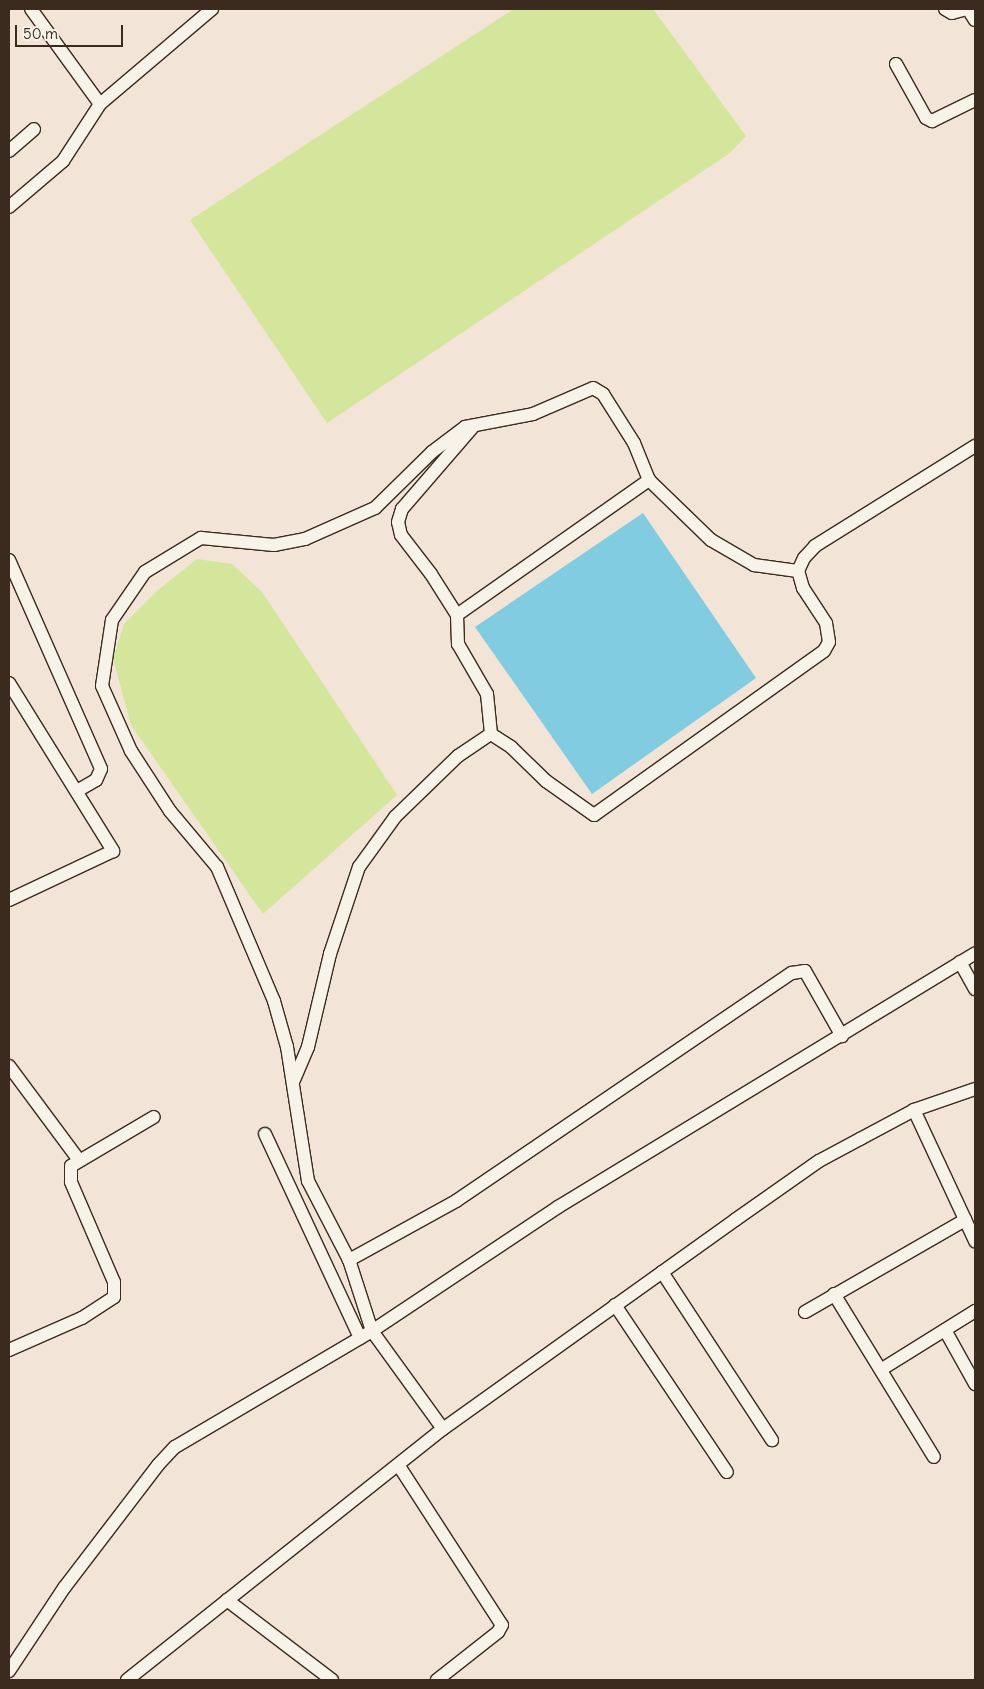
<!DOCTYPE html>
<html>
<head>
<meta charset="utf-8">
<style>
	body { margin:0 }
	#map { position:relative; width:984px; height:1689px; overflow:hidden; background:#f2e4d7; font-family:Delius,sans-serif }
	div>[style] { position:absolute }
	.green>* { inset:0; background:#d4e69b }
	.water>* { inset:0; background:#81cce0 }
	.roads { filter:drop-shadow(1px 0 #3b2a1e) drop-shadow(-1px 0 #3b2a1e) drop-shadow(0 1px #3b2a1e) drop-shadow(0 -1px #3b2a1e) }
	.minor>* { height:12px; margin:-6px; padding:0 6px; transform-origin:6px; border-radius:6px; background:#f7f3e8 }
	span { translate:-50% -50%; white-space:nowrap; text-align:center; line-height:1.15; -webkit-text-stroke:4px #f7f3e8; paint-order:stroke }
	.frame { position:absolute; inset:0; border:10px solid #3b2a1e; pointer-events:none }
	.scale { position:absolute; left:15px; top:25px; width:108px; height:22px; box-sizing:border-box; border:2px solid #3b2a1e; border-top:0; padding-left:6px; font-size:15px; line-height:18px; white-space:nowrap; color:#3b2a1e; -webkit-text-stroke:4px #f7f3e8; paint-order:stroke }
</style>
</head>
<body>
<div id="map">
	<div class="green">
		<div style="clip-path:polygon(514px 9px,653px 9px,746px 136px,730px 153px,327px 423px,190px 220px)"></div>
		<div style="clip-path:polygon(197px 559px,232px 564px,262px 592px,397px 795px,263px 914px,131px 725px,113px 659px,124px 624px,158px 590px)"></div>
	</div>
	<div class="water">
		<div style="clip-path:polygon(643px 513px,756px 678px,592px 794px,475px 627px)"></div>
	</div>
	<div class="roads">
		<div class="minor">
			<div style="left:31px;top:9px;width:117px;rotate:54deg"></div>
			<div style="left:945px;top:9px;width:8px;rotate:30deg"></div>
			<div style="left:952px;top:13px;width:15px;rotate:-16deg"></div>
			<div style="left:968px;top:9px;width:13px;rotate:58deg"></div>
			<div style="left:896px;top:64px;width:62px;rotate:60.9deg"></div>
			<div style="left:926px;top:118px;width:7px;rotate:27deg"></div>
			<div style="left:932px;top:121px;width:48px;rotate:-26deg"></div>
			<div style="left:9px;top:151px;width:33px;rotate:-41deg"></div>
			<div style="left:9px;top:207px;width:71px;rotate:-40.4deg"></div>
			<div style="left:63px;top:161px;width:68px;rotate:-57deg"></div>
			<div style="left:100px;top:104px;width:147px;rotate:-40.3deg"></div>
			<div style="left:9px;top:560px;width:228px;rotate:66.2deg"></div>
			<div style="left:101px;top:769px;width:12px;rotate:114deg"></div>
			<div style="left:96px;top:780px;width:22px;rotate:150deg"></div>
			<div style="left:457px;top:615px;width:49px;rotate:-122.4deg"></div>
			<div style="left:431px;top:574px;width:49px;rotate:-127.6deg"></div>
			<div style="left:401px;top:535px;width:13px;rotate:-103deg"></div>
			<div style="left:398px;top:522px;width:14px;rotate:-73deg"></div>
			<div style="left:402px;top:509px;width:107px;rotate:-49.2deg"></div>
			<div style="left:9px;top:683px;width:198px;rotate:58.2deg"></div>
			<div style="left:113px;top:851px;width:115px;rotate:154.8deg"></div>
			<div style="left:491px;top:734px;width:40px;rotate:-95.7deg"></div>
			<div style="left:487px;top:694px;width:58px;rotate:-120.1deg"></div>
			<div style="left:458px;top:644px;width:29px;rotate:-92deg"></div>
			<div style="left:457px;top:615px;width:235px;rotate:-35.1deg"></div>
			<div style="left:960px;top:962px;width:31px;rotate:61deg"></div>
			<div style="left:9px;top:1066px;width:116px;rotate:53.4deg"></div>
			<div style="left:294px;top:1080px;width:36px;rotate:-67deg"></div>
			<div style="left:308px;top:1047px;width:96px;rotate:-76.7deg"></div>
			<div style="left:330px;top:954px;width:92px;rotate:-71.6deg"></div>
			<div style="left:359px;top:867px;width:62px;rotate:-54.2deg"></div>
			<div style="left:395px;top:817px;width:88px;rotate:-44.1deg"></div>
			<div style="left:458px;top:756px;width:40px;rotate:-34deg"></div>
			<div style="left:491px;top:734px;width:24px;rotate:33deg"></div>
			<div style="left:511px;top:747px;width:49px;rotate:44.2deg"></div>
			<div style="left:546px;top:781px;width:59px;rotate:35.3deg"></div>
			<div style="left:594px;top:815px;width:282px;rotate:-35.5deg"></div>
			<div style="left:824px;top:651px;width:10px;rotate:-61deg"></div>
			<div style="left:829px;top:642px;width:19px;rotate:-99deg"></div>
			<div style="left:826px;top:623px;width:42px;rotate:-123.3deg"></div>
			<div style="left:803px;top:588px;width:18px;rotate:-106deg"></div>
			<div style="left:798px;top:571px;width:14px;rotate:-65deg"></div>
			<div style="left:804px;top:558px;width:16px;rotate:-47deg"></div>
			<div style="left:815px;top:546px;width:189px;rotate:-32deg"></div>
			<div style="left:914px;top:1110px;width:145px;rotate:65deg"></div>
			<div style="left:265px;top:1134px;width:225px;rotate:65deg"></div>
			<div style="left:349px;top:1260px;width:122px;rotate:-28.9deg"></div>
			<div style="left:456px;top:1201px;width:406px;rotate:-34.2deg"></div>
			<div style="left:792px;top:973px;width:13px;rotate:-9deg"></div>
			<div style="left:805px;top:971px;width:75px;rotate:60.4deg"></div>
			<div style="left:662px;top:1272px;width:201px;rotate:56.8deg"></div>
			<div style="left:834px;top:1294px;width:191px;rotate:58.5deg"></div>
			<div style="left:615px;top:1305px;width:201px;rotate:56.2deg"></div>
			<div style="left:805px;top:1312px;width:185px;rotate:-29.9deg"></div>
			<div style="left:945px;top:1330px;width:62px;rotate:60.9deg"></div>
			<div style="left:9px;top:1350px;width:80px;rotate:-23.7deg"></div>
			<div style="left:82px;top:1318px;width:38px;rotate:-33deg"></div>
			<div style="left:114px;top:1297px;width:15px;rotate:-90deg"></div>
			<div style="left:114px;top:1282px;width:109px;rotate:-113.3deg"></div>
			<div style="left:71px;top:1182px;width:16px;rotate:-90deg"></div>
			<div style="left:71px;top:1166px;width:96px;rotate:-30.6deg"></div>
			<div style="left:882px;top:1369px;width:110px;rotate:-31.9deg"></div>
			<div style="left:443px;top:1429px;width:121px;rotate:-125.9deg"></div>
			<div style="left:372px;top:1331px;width:75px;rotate:-107.9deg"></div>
			<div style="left:349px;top:1260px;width:89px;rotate:-117.4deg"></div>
			<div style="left:308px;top:1181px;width:136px;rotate:-98.9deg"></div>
			<div style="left:287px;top:1047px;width:48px;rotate:-105.8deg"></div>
			<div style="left:274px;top:1001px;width:146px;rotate:-113deg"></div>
			<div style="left:217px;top:867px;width:73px;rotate:-130deg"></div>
			<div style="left:170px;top:811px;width:72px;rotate:-123deg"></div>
			<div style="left:131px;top:751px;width:71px;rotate:-114deg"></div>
			<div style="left:102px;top:686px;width:67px;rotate:-81.4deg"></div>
			<div style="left:112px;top:620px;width:58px;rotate:-55.5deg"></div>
			<div style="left:145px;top:572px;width:66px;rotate:-31.3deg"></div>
			<div style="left:201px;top:538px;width:73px;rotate:5.5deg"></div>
			<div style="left:274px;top:545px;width:32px;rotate:-11deg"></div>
			<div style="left:305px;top:539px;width:77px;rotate:-23.9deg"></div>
			<div style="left:375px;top:508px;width:80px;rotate:-44.5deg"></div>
			<div style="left:432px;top:452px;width:41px;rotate:-37.1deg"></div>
			<div style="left:465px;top:427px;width:69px;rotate:-10.8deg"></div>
			<div style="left:533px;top:414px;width:65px;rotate:-23.4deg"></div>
			<div style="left:593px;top:388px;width:12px;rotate:31deg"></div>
			<div style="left:603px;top:394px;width:58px;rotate:57.7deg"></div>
			<div style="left:634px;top:443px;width:40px;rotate:68deg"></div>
			<div style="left:649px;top:480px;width:86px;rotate:44.1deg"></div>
			<div style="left:711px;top:540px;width:50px;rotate:30.2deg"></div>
			<div style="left:754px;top:565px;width:44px;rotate:7.8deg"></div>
			<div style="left:399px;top:1466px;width:189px;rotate:57.1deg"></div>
			<div style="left:502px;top:1625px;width:8px;rotate:120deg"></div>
			<div style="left:498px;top:1632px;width:78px;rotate:141.8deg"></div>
			<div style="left:227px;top:1600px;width:132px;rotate:37.3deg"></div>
			<div style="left:9px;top:1671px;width:100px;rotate:-56.5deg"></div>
			<div style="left:64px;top:1588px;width:155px;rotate:-52.6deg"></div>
			<div style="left:158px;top:1465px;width:25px;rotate:-47deg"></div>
			<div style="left:175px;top:1447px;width:229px;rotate:-30.5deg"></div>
			<div style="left:372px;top:1331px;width:224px;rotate:-33.7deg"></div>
			<div style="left:558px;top:1207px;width:488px;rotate:-31.3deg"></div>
			<div style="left:127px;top:1680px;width:404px;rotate:-38.5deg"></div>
			<div style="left:443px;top:1429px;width:359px;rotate:-35.6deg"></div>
			<div style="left:735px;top:1220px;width:103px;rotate:-35.1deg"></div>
			<div style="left:819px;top:1161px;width:47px;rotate:-28.2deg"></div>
			<div style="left:860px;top:1139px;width:61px;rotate:-28.2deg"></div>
			<div style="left:914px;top:1110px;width:65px;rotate:-19deg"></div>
		</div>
	</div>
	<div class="frame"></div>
	<div class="scale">50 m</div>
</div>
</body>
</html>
